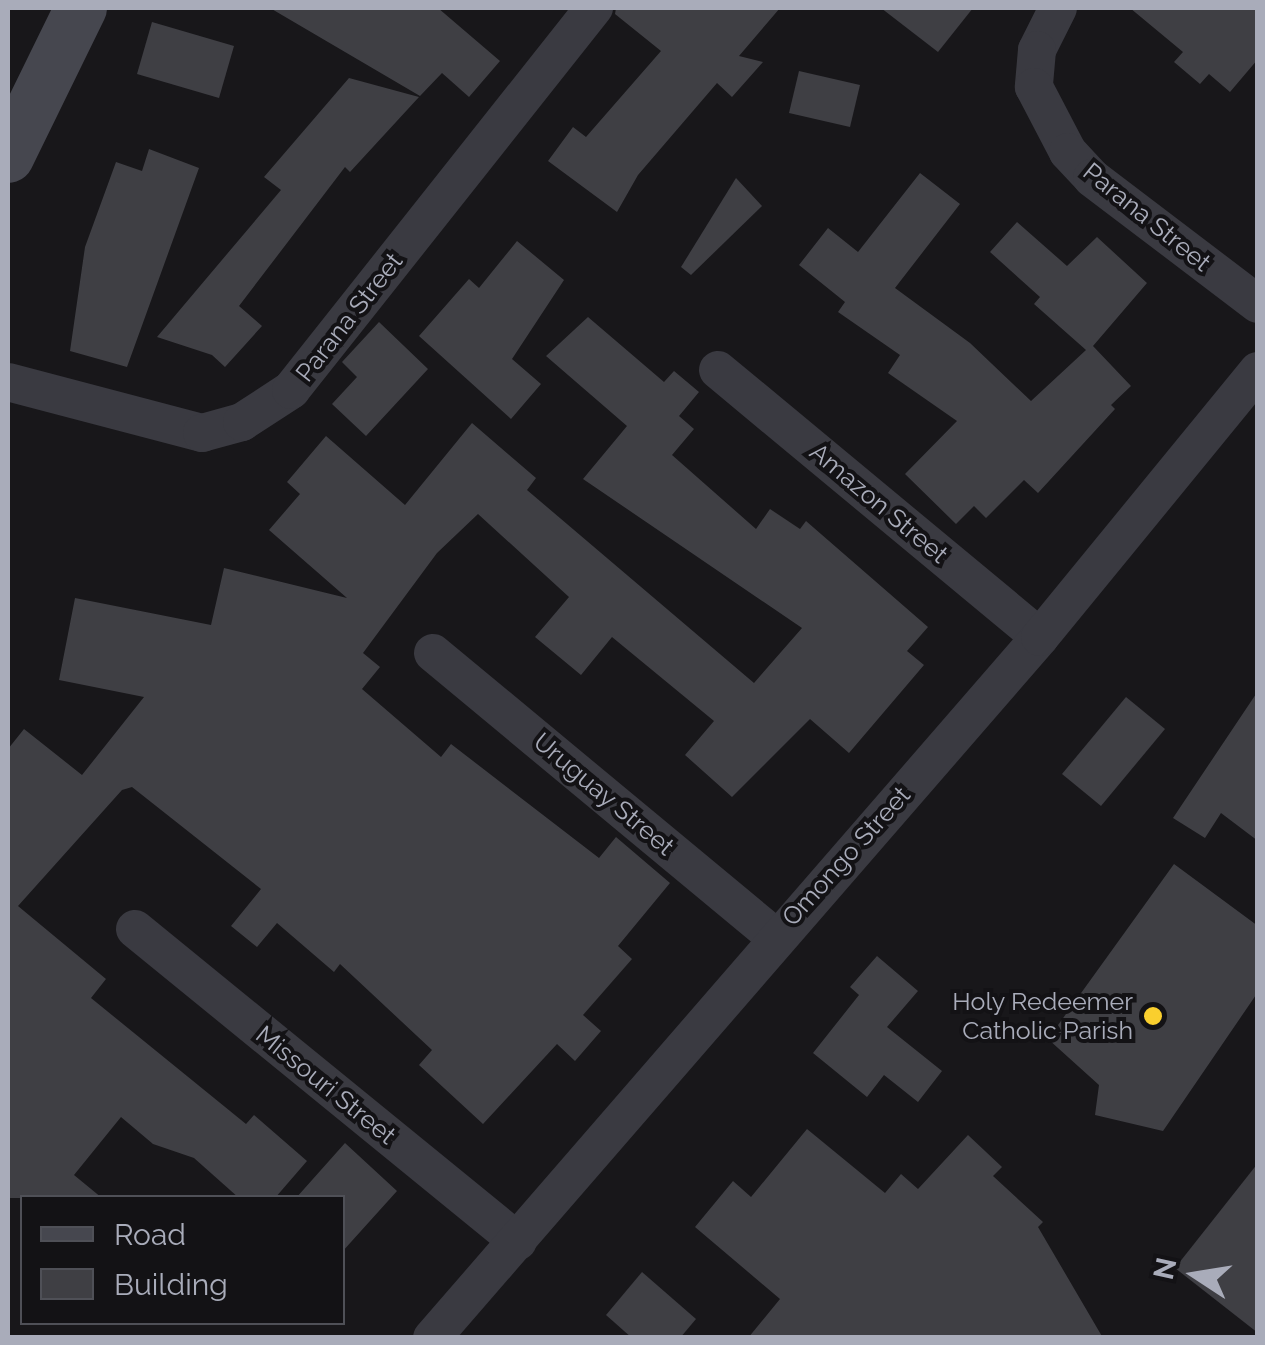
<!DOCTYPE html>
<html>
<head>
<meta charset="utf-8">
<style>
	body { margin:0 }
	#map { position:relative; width:1265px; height:1345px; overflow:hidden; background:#18171a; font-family:Raleway,sans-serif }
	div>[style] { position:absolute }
	.building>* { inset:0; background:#3f3f44 }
	.street>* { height:38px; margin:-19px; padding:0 19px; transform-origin:19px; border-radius:19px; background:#3a3a41 }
	.secondary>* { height:52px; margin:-26px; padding:0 26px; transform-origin:26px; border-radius:26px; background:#46474f }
	.dots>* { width:28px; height:28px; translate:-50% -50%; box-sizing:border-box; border:5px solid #131215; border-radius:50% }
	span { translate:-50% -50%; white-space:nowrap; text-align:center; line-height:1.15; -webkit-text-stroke:8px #131215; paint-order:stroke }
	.street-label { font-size:25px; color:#a9acba }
	.poi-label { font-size:25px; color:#a9acba }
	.right { translate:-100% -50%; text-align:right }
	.frame { position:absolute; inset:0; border:10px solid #a9acba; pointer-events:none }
	.legend { position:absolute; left:20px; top:1195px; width:325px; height:130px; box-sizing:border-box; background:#131215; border:2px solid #4f5057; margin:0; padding:12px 18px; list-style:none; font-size:30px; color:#a9acba }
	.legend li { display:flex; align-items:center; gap:20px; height:50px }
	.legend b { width:50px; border:2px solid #4f5057 }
	.north { position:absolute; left:1145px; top:1225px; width:100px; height:100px; -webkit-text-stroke:8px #131215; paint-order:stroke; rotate:282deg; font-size:28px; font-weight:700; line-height:40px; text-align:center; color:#a9acba }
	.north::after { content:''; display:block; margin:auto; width:35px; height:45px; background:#a9acba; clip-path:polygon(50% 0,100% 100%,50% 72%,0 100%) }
</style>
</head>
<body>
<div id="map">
	<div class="building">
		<div style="clip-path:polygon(270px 8px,438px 8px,500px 61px,469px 97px,442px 73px,420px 96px)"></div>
		<div style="clip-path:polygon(616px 8px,780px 8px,739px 56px,763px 62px,732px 97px,717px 83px,638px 175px,617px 212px,548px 161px,573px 127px,586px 137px,661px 51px,615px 14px)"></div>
		<div style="clip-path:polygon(881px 8px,973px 8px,938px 52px)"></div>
		<div style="clip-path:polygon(1130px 8px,1258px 8px,1258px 59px,1230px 92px,1209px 74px,1200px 84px,1174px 62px,1183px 52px)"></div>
		<div style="clip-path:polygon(152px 22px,234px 46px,219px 98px,137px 74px)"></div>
		<div style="clip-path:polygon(799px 71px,860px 85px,850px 127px,789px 113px)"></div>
		<div style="clip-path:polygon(349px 78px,419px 97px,350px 172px,345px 167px,239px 306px,262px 326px,225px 367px,212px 355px,157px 337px,281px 190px,264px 177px)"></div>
		<div style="clip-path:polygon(149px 149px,199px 168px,127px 367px,70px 351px,85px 247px,116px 162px,142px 171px)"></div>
		<div style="clip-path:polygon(920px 173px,960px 204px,895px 288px,970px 343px,1031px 401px,1086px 350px,1034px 304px,1040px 297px,990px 252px,1017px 222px,1067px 266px,1097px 237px,1147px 283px,1093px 346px,1131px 386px,1111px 405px,1115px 409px,1038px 493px,1024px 480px,986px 518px,974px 506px,956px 524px,905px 474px,957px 421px,888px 373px,900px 355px,838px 312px,845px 302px,799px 265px,828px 228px,858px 252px)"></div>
		<div style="clip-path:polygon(736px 178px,762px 206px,691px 275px,681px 267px)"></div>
		<div style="clip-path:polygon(517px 241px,564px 280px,512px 359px,541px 384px,511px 419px,419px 336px,469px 279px,479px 288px)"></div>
		<div style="clip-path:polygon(588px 317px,664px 382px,674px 371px,699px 392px,679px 416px,694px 429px,672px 455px,756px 529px,770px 509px,800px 529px,806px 521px,928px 627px,907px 651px,924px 665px,849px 753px,810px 719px,732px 797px,685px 755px,714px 721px,612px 637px,581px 675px,535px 637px,569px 597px,478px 514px,437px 553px,363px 653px,380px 667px,362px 689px,441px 757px,451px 744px,599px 858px,616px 837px,670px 883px,618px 946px,632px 959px,583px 1015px,601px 1031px,575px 1061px,557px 1044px,483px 1124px,419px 1065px,432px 1050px,340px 964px,334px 972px,277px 923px,257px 947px,231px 926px,261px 889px,132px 787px,122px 790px,18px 906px,106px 979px,91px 998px,246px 1124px,254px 1115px,307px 1161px,275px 1198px,239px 1198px,194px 1158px,153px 1144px,121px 1117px,74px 1175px,102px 1198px,8px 1198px,8px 749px,24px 729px,82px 775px,144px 697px,59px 680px,75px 598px,211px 625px,224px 568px,347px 598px,269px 530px,300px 494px,287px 482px,326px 436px,405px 505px,472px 423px,536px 478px,527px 490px,754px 683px,802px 628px,583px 479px,627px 426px,546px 356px)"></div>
		<div style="clip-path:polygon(379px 322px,428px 369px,366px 436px,332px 404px,357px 377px,342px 362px)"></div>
		<div style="clip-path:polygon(1258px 691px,1258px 841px,1221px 813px,1205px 838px,1173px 818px)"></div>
		<div style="clip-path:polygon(1126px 697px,1165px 729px,1101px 806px,1062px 774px)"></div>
		<div style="clip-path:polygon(1174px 864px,1258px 926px,1258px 992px,1163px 1131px,1095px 1115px,1099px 1085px,1048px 1039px)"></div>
		<div style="clip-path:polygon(877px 956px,918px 991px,887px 1027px,942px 1071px,918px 1102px,884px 1075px,867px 1097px,813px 1053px,859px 995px,850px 987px)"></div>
		<div style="clip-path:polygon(807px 1129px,885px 1193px,901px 1174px,918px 1189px,968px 1135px,1002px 1167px,993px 1176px,1043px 1222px,1038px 1227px,1103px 1338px,748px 1338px,780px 1299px,695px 1227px,733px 1181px,751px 1197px)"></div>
		<div style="clip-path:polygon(345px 1143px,397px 1191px,342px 1252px,342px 1198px,296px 1198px)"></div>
		<div style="clip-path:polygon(1258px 1163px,1258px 1333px,1175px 1268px)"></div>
		<div style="clip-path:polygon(642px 1272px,696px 1319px,680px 1338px,632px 1338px,606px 1315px)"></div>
	</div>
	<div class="street">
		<div style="left:1058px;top:8px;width:47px;rotate:116.6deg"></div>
		<div style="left:1037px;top:50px;width:37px;rotate:95deg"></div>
		<div style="left:1034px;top:87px;width:73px;rotate:62.4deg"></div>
		<div style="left:1068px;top:152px;width:35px;rotate:47deg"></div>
		<div style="left:1092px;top:178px;width:208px;rotate:37.2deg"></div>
		<div style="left:718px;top:370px;width:418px;rotate:39.7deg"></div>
		<div style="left:8px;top:382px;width:201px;rotate:14.7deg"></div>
		<div style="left:202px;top:433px;width:41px;rotate:-15.4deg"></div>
		<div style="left:242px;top:422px;width:59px;rotate:-33.1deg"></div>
		<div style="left:291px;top:390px;width:488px;rotate:-51.6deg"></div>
		<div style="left:433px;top:653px;width:443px;rotate:39.7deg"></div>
		<div style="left:135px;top:929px;width:494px;rotate:39.2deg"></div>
		<div style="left:432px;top:1338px;width:928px;rotate:-49.06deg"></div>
		<div style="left:1040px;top:637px;width:344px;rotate:-50.7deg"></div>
	</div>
	<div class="secondary">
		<div style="left:8px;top:157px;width:166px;rotate:-63.9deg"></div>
	</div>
	<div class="dots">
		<div style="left:1153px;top:1016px;background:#facf2e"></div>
	</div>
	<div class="street-label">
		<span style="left:1147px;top:217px;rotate:39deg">Parana Street</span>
		<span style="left:349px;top:317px;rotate:-52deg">Parana Street</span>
		<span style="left:879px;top:503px;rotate:40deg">Amazon Street</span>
		<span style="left:604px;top:794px;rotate:40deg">Uruguay Street</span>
		<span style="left:846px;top:856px;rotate:-48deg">Omongo Street</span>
		<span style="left:326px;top:1085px;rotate:39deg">Missouri Street</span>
	</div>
	<div class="poi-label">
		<span class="right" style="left:1133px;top:1016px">Holy Redeemer<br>Catholic Parish</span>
	</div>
	<div class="frame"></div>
	<ul class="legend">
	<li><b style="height:12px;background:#46474f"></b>Road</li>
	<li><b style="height:28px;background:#3f3f44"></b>Building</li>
	</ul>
	<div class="north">N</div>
</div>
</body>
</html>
